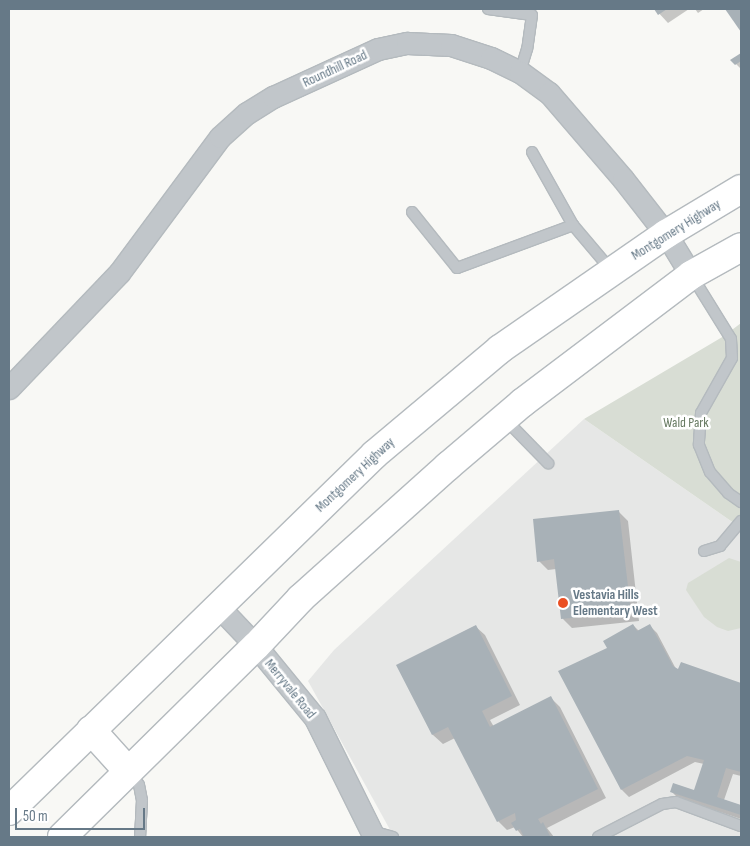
<!DOCTYPE html>
<html>
<head>
<meta charset="utf-8">
<style>
	body { margin:0 }
	#map { position:relative; width:750px; height:846px; overflow:hidden; background:#f8f8f5; font-family:"Sofia Sans Condensed",sans-serif }
	div>[style] { position:absolute }
	.built>* { inset:0; background:#e6e7e6 }
	.green>* { inset:0; background:#d8ddd4 }
	.shadow>* { inset:0; background:#0003 }
	.building>* { inset:0; background:#a8b1b7 }
	.roads { filter:drop-shadow(1px 0 #b4babe) drop-shadow(-1px 0 #b4babe) drop-shadow(0 1px #b4babe) drop-shadow(0 -1px #b4babe) }
	.lane>* { height:10px; margin:-5px; padding:0 5px; transform-origin:5px; border-radius:5px; background:#c1c6ca }
	.street>* { height:21px; margin:-10.5px; padding:0 10.5px; transform-origin:10.5px; border-radius:10.5px; background:#c1c6ca }
	.primary>* { height:28px; margin:-14px; padding:0 14px; transform-origin:14px; border-radius:14px; background:#fff }
	.dots>* { width:14px; height:14px; translate:-50% -50%; box-sizing:border-box; border:2px solid #fff; border-radius:50% }
	span { translate:-50% -50%; white-space:nowrap; text-align:center; line-height:1.15; -webkit-text-stroke:5px #fff; paint-order:stroke }
	.street-label { font-size:14px; color:#667987 }
	.park-label { font-size:14px; color:#667961 }
	.poi-label { font-size:14px; color:#667987; font-weight:700 }
	.left { translate:0 -50%; text-align:left }
	.frame { position:absolute; inset:0; border:10px solid #667987; pointer-events:none }
	.scale { position:absolute; left:15px; top:808px; width:130px; height:22px; box-sizing:border-box; border:2px solid #667987; border-top:0; padding-left:6px; font-size:15px; line-height:18px; white-space:nowrap; color:#667987; -webkit-text-stroke:4px #fff; paint-order:stroke }
</style>
</head>
<body>
<div id="map">
	<div class="built">
		<div style="clip-path:polygon(584px 419px,741px 528px,741px 837px,394px 837px,308px 681px,334px 650px)"></div>
	</div>
	<div class="green">
		<div style="clip-path:polygon(741px 323px,741px 528px,584px 419px,724px 336px)"></div>
		<div style="clip-path:polygon(729px 558px,741px 562px,741px 628px,728px 631px,717px 627px,704px 617px,686px 590px,688px 583px)"></div>
	</div>
	<div class="shadow">
		<div style="clip-path:polygon(655px 9px,689px 9px,668px 23px)"></div>
		<div style="clip-path:polygon(695px 9px,704px 9px,698px 13px)"></div>
		<div style="clip-path:polygon(741px 55px,741px 69px,732px 60px)"></div>
		<div style="clip-path:polygon(619px 512px,628px 521px,639px 621px,572px 628px,563px 619px,556px 569px,548px 570px,539px 561px)"></div>
		<div style="clip-path:polygon(633px 625px,639px 631px,650px 626px,657px 633px,676px 669px,679px 670px,681px 663px,741px 684px,741px 776px,733px 774px,724px 800px,741px 806px,741px 819px,678px 798px,671px 791px,695px 791px,704px 764px,695px 762px,629px 797px,622px 790px,609px 648px)"></div>
		<div style="clip-path:polygon(475px 626px,485px 635px,520px 705px,490px 720px,494px 727px,551px 698px,560px 707px,606px 798px,547px 828px,554px 837px,523px 837px,515px 827px,507px 830px,498px 821px,455px 738px,443px 744px,433px 735px,398px 665px)"></div>
	</div>
	<div class="building">
		<div style="clip-path:polygon(654px 9px,667px 9px,658px 15px)"></div>
		<div style="clip-path:polygon(725px 9px,741px 9px,741px 32px)"></div>
		<div style="clip-path:polygon(741px 53px,741px 61px,735px 65px,730px 60px)"></div>
		<div style="clip-path:polygon(619px 510px,631px 612px,561px 619px,554px 559px,537px 562px,533px 519px)"></div>
		<div style="clip-path:polygon(633px 624px,637px 631px,650px 624px,673px 666px,678px 669px,681px 662px,741px 683px,741px 772px,726px 768px,717px 797px,741px 805px,741px 815px,670px 792px,673px 783px,694px 790px,704px 760px,687px 756px,621px 790px,558px 671px,607px 648px,603px 641px)"></div>
		<div style="clip-path:polygon(476px 625px,512px 696px,482px 711px,490px 727px,551px 696px,598px 789px,538px 819px,541px 824px,543px 822px,550px 836px,549px 837px,524px 837px,520px 829px,516px 831px,511px 823px,516px 820px,515px 813px,497px 822px,448px 727px,432px 735px,396px 665px)"></div>
	</div>
	<div class="roads">
		<div class="lane">
			<div style="left:488px;top:9px;width:44px;rotate:7.8deg"></div>
			<div style="left:532px;top:15px;width:34px;rotate:98deg"></div>
			<div style="left:527px;top:49px;width:24px;rotate:107deg"></div>
			<div style="left:532px;top:152px;width:84px;rotate:60.7deg"></div>
			<div style="left:573px;top:225px;width:59px;rotate:49.8deg"></div>
			<div style="left:412px;top:212px;width:72px;rotate:51.2deg"></div>
			<div style="left:457px;top:268px;width:124px;rotate:-20.3deg"></div>
			<div style="left:692px;top:276px;width:74px;rotate:58.2deg"></div>
			<div style="left:731px;top:339px;width:19px;rotate:87deg"></div>
			<div style="left:732px;top:358px;width:63px;rotate:119.4deg"></div>
			<div style="left:701px;top:413px;width:32px;rotate:94deg"></div>
			<div style="left:699px;top:445px;width:29px;rotate:68deg"></div>
			<div style="left:710px;top:472px;width:28px;rotate:49deg"></div>
			<div style="left:728px;top:493px;width:16px;rotate:35deg"></div>
			<div style="left:505px;top:419px;width:62px;rotate:45.7deg"></div>
			<div style="left:704px;top:551px;width:17px;rotate:-17deg"></div>
			<div style="left:720px;top:546px;width:33px;rotate:-50deg"></div>
			<div style="left:129px;top:772px;width:16px;rotate:52deg"></div>
			<div style="left:139px;top:785px;width:15px;rotate:79deg"></div>
			<div style="left:142px;top:800px;width:37px;rotate:93deg"></div>
			<div style="left:372px;top:831px;width:22px;rotate:16deg"></div>
			<div style="left:598px;top:837px;width:72px;rotate:-27.3deg"></div>
			<div style="left:662px;top:804px;width:14px;rotate:-8deg"></div>
			<div style="left:676px;top:802px;width:69px;rotate:20.3deg"></div>
		</div>
		<div class="street">
			<div style="left:9px;top:388px;width:159px;rotate:-46.3deg"></div>
			<div style="left:119px;top:273px;width:169px;rotate:-53.4deg"></div>
			<div style="left:220px;top:137px;width:36px;rotate:-42deg"></div>
			<div style="left:247px;top:113px;width:31px;rotate:-32deg"></div>
			<div style="left:273px;top:97px;width:115px;rotate:-24.6deg"></div>
			<div style="left:378px;top:49px;width:30px;rotate:-12deg"></div>
			<div style="left:407px;top:43px;width:44px;rotate:2.6deg"></div>
			<div style="left:451px;top:45px;width:42px;rotate:18deg"></div>
			<div style="left:491px;top:58px;width:32px;rotate:26deg"></div>
			<div style="left:520px;top:72px;width:36px;rotate:36deg"></div>
			<div style="left:549px;top:93px;width:113px;rotate:49.3deg"></div>
			<div style="left:623px;top:179px;width:70px;rotate:52deg"></div>
			<div style="left:666px;top:234px;width:48px;rotate:58.6deg"></div>
			<div style="left:218px;top:606px;width:55px;rotate:46.5deg"></div>
			<div style="left:256px;top:646px;width:93px;rotate:50.7deg"></div>
			<div style="left:315px;top:718px;width:133px;rotate:63.6deg"></div>
		</div>
		<div class="primary">
			<div style="left:91px;top:730px;width:55px;rotate:47.9deg"></div>
			<div style="left:9px;top:811px;width:511px;rotate:-44.29deg"></div>
			<div style="left:375px;top:454px;width:163px;rotate:-40deg"></div>
			<div style="left:500px;top:349px;width:202px;rotate:-34.7deg"></div>
			<div style="left:666px;top:234px;width:87px;rotate:-31deg"></div>
			<div style="left:62px;top:837px;width:272px;rotate:-44.6deg"></div>
			<div style="left:256px;top:646px;width:66px;rotate:-46.8deg"></div>
			<div style="left:301px;top:598px;width:198px;rotate:-41.9deg"></div>
			<div style="left:448px;top:466px;width:97px;rotate:-40.4deg"></div>
			<div style="left:522px;top:403px;width:212px;rotate:-37.1deg"></div>
			<div style="left:691px;top:275px;width:57px;rotate:-29.2deg"></div>
		</div>
	</div>
	<div class="dots">
		<div style="left:563px;top:603px;background:#ea4f23"></div>
	</div>
	<div class="street-label">
		<span style="left:335px;top:69px;rotate:-25deg">Roundhill Road</span>
		<span style="left:676px;top:230px;rotate:-32deg">Montgomery Highway</span>
		<span style="left:355px;top:475px;rotate:-43deg">Montgomery Highway</span>
		<span style="left:290px;top:689px;rotate:51deg">Merryvale Road</span>
	</div>
	<div class="park-label">
		<span style="left:686px;top:423px">Wald Park</span>
	</div>
	<div class="poi-label">
		<span class="left" style="left:573px;top:603px">Vestavia Hills<br>Elementary West</span>
	</div>
	<div class="frame"></div>
	<div class="scale">50 m</div>
</div>
</body>
</html>
